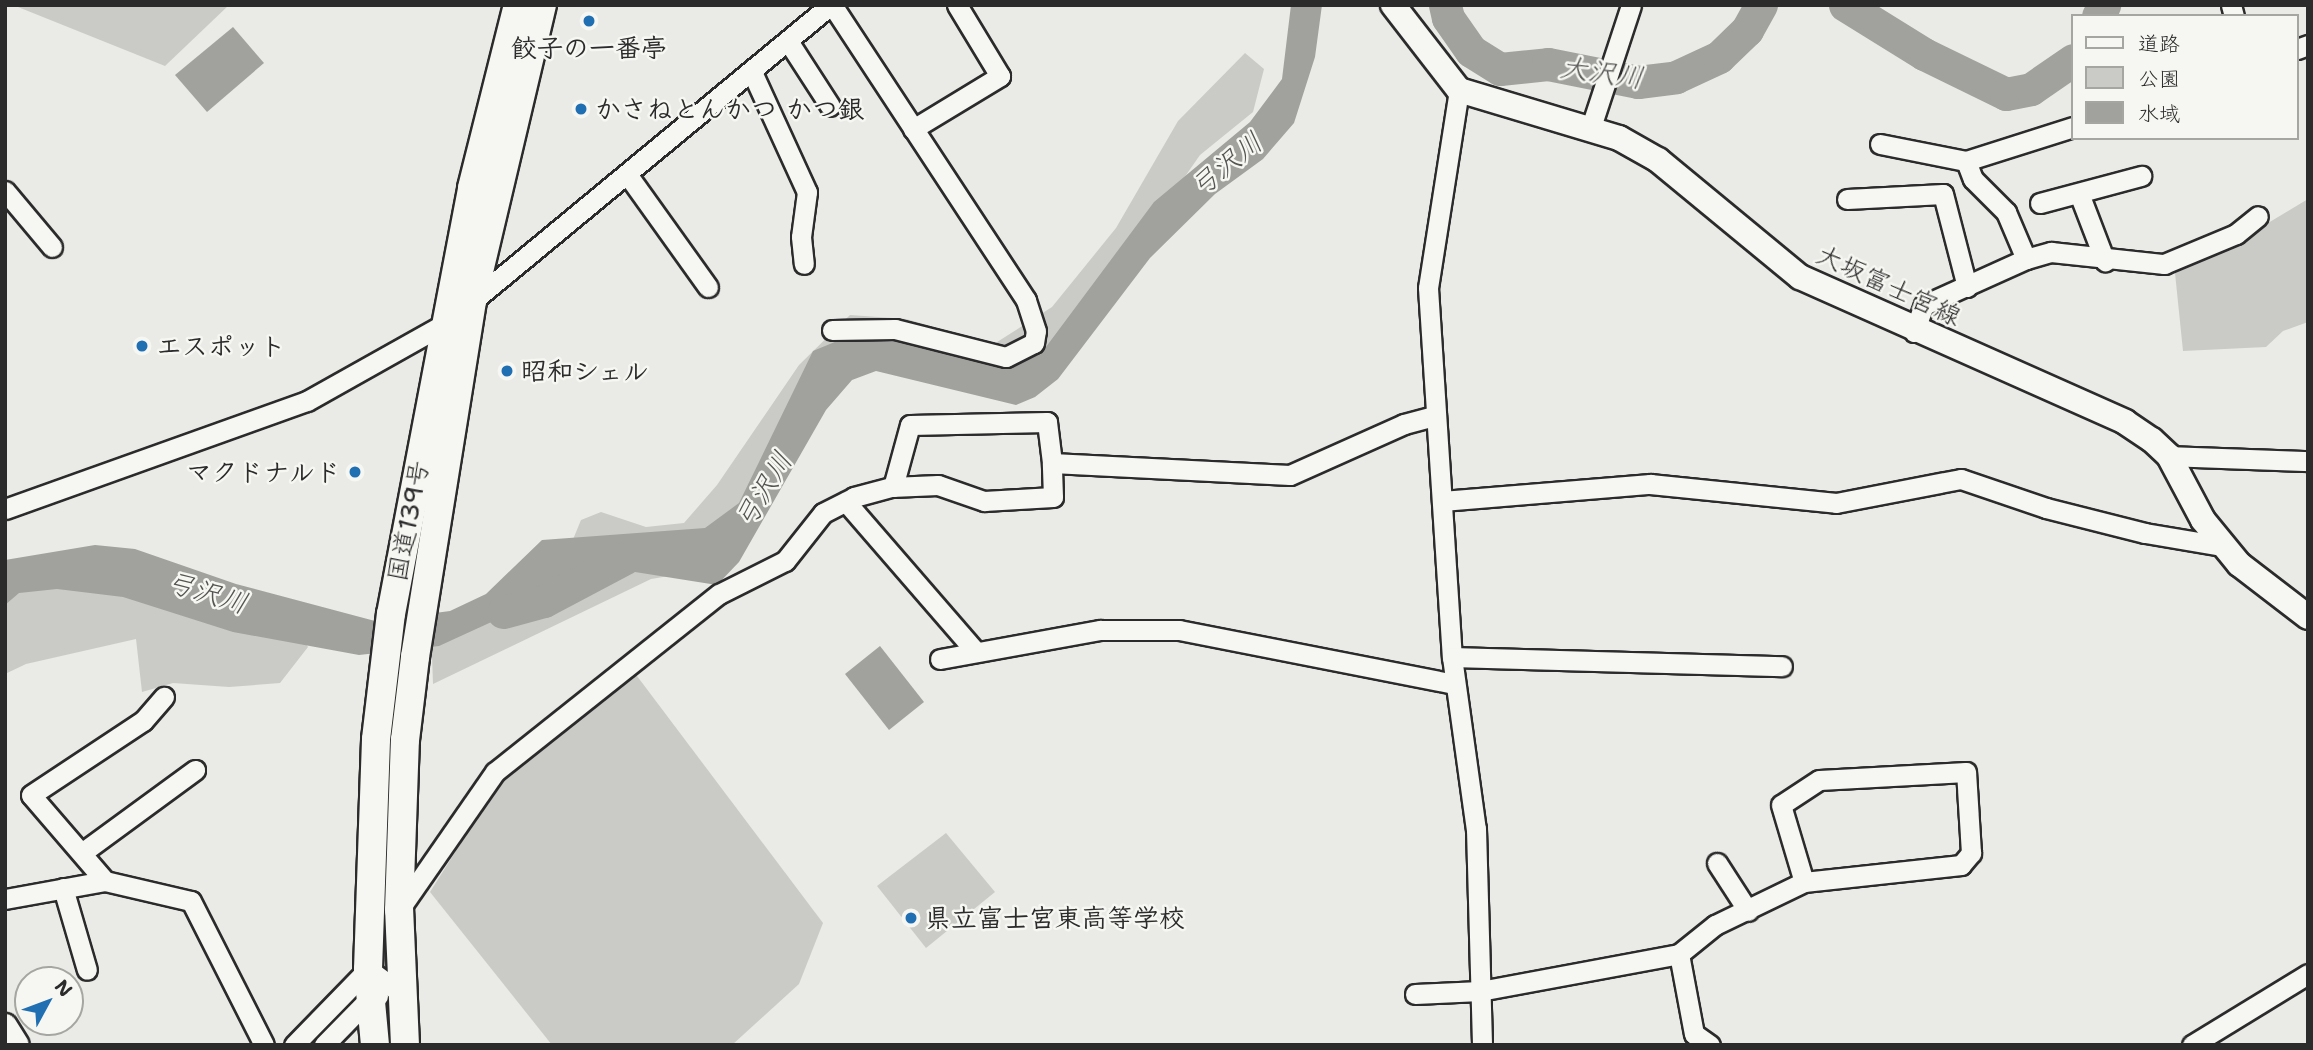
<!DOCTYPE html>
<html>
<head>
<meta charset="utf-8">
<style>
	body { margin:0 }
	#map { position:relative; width:2313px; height:1050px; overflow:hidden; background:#eaeae6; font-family:"Shantell Sans","Klee One",sans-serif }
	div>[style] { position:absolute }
	.green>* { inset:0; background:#cacac7 }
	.water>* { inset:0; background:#a1a19e }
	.river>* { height:33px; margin:-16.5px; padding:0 16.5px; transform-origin:16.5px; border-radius:16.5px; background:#a1a19e }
	.roads { filter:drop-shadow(2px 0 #2b2b2b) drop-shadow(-2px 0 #2b2b2b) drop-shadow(0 2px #2b2b2b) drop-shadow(0 -2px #2b2b2b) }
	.minor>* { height:19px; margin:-9.5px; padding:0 9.5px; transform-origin:9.5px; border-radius:9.5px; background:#f6f6f2 }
	.major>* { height:24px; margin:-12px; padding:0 12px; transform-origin:12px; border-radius:12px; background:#f6f6f2 }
	.highway>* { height:28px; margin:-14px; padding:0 14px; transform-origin:14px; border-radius:14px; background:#f6f6f2 }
	.dots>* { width:19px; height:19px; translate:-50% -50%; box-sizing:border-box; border:4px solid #f6f6f2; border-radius:50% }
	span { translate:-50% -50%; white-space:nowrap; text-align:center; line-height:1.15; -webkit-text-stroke:5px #f6f6f2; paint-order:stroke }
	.poi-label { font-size:26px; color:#2b2b2b; font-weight:700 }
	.left { translate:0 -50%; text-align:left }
	.right { translate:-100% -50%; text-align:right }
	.street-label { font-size:26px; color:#2b2b2b }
	.water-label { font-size:28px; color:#545453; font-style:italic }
	.frame { position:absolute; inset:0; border:7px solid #2b2b2b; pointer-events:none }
	.legend { position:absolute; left:2071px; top:14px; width:228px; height:126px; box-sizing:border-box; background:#f6f6f2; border:2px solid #a5a5a2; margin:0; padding:9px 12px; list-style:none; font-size:21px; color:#2b2b2b }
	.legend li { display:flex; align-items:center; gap:14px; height:35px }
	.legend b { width:35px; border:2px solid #a5a5a2 }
	.north { position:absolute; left:14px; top:966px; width:70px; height:70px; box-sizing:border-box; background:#f6f6f2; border:2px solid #a5a5a2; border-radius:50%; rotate:49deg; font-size:19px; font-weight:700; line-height:28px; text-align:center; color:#2b2b2b }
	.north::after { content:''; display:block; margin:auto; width:24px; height:32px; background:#1f6fb2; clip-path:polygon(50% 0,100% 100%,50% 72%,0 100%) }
</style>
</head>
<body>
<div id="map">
	<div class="green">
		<div style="clip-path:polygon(13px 5px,229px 5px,165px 66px)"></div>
		<div style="clip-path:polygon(1245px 53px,1264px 69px,1253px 112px,1200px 155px,1047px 374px,878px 359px,824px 393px,718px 568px,651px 579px,433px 684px,431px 627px,567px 554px,581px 520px,601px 512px,646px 527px,684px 523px,717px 485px,799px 365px,850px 315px,906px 319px,994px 344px,1052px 307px,1116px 228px,1178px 121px)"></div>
		<div style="clip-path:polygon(2308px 199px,2308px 322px,2283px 331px,2266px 347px,2183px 351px,2175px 273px,2215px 255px)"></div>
		<div style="clip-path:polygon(26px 587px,97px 590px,291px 622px,308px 647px,280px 683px,229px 687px,173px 683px,142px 692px,136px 639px,26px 664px,5px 674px,5px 602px)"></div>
		<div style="clip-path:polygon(634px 672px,823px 923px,799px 984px,732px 1045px,552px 1045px,430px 892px,517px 754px)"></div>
		<div style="clip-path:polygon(946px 833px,995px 892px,926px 948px,877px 886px)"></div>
	</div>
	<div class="water">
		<div style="clip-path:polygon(1291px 5px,1322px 5px,1315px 57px,1294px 123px,1263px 159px,1215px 194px,1150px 258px,1058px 379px,1035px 397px,1016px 405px,876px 371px,852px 380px,826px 410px,739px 562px,717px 585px,635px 572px,587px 578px,439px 646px,359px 655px,233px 632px,123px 597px,57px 589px,19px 593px,5px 605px,5px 560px,95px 545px,135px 549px,236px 584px,375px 621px,450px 611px,486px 594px,542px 540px,705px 528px,739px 503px,813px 351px,866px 329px,959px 350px,1040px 355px,1154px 202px,1250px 122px,1282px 79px)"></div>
		<div style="clip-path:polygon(233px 27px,264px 63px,207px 112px,175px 75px)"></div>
		<div style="clip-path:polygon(880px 646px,924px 702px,889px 730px,845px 674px)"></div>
	</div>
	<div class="river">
		<div style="left:1445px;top:5px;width:13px;rotate:77deg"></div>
		<div style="left:1448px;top:18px;width:40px;rotate:55.1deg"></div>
		<div style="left:1471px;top:51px;width:34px;rotate:32deg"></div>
		<div style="left:1500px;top:69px;width:48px;rotate:-5.9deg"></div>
		<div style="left:1548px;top:64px;width:92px;rotate:11.3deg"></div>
		<div style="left:1638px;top:82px;width:38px;rotate:-7deg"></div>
		<div style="left:1676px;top:77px;width:47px;rotate:-24.9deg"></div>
		<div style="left:1719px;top:57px;width:39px;rotate:-44deg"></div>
		<div style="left:1747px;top:30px;width:29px;rotate:-61deg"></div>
		<div style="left:1845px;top:5px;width:93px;rotate:31.8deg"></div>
		<div style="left:1924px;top:54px;width:91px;rotate:26deg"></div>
		<div style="left:2006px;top:94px;width:25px;rotate:-11deg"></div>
		<div style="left:2031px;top:89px;width:51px;rotate:-34.6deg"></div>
		<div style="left:2098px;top:16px;width:13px;rotate:-61deg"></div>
		<div style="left:503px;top:612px;width:42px;rotate:-15deg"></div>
		<div style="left:544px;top:601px;width:92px;rotate:-28deg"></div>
	</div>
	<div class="roads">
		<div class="minor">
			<div style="left:2231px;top:5px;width:11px;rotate:75deg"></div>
			<div style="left:788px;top:41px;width:77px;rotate:57.1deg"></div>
			<div style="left:2297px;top:49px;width:12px;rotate:-20deg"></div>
			<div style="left:752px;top:72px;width:132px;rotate:65.4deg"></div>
			<div style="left:807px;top:192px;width:45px;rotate:97.6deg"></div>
			<div style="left:801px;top:237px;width:27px;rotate:84deg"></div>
			<div style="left:1459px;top:90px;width:200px;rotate:98.9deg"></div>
			<div style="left:1428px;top:288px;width:370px;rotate:86.3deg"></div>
			<div style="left:1452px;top:657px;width:174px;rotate:82.1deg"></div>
			<div style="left:1476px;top:829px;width:216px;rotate:88.4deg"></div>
			<div style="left:1591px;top:127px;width:128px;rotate:-71.8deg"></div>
			<div style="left:913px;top:129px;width:102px;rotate:-31.3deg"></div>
			<div style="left:1000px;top:76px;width:83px;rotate:-121.2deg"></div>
			<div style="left:1880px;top:144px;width:88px;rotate:11.2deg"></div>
			<div style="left:1966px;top:161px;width:19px;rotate:69deg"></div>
			<div style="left:1973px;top:179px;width:47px;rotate:45deg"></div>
			<div style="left:2006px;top:212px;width:51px;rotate:66.9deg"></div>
			<div style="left:2026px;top:259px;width:26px;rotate:-16deg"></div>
			<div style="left:2051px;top:252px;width:114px;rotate:6.1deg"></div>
			<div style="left:2164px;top:264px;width:78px;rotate:-22.6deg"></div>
			<div style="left:2236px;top:234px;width:28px;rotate:-39deg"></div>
			<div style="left:1966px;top:161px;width:112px;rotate:-17.6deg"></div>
			<div style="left:627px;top:174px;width:139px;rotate:54.4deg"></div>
			<div style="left:5px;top:191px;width:73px;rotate:50deg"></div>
			<div style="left:2080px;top:196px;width:70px;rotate:69deg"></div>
			<div style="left:1847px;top:199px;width:96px;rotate:-3deg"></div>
			<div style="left:1943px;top:194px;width:96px;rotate:75.5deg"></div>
			<div style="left:2040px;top:203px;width:105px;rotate:-15deg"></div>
			<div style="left:832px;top:330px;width:63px;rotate:-0.9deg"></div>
			<div style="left:895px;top:329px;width:114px;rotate:14.2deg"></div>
			<div style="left:1006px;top:357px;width:31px;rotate:-27deg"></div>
			<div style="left:1034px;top:343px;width:12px;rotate:-81deg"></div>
			<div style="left:1036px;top:331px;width:33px;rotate:-108deg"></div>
			<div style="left:1026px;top:300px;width:353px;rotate:-123.3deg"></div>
			<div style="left:1914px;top:332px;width:29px;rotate:-70deg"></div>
			<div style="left:1924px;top:305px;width:112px;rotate:-24.3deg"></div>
			<div style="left:2169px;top:456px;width:139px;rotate:2.1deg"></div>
			<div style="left:893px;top:487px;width:64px;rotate:-74.7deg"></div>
			<div style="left:910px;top:425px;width:137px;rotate:-1.3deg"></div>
			<div style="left:1047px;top:422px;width:41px;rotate:83deg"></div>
			<div style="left:1442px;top:501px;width:209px;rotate:-4.7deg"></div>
			<div style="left:1650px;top:484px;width:187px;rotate:5.8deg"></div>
			<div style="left:1836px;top:503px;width:127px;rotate:-10.9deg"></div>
			<div style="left:1961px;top:479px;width:90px;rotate:18.8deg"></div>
			<div style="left:2046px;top:508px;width:102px;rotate:14.2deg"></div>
			<div style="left:2145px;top:533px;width:79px;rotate:9.5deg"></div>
			<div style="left:846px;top:502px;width:196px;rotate:49.1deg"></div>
			<div style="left:5px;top:509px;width:321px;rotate:-19.7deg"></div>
			<div style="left:307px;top:401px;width:159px;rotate:-29.3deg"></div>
			<div style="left:446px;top:323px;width:499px;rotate:-39.6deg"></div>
			<div style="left:1452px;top:657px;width:330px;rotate:1.6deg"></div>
			<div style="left:940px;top:659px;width:163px;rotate:-10.3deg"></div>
			<div style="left:1100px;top:630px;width:79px"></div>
			<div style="left:1179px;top:630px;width:281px;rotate:11.1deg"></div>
			<div style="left:83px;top:852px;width:139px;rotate:-36.2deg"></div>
			<div style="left:1717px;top:863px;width:57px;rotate:57.1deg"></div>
			<div style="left:105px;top:881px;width:113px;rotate:-130.7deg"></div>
			<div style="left:31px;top:795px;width:134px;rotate:-33.5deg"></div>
			<div style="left:143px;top:721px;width:32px;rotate:-49deg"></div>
			<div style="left:63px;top:888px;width:85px;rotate:73.7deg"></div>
			<div style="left:5px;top:899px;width:102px;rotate:-10.2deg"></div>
			<div style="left:105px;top:881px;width:88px;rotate:13.1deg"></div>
			<div style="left:191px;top:901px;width:161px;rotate:63.1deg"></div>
			<div style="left:399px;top:910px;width:168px;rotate:-55.2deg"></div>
			<div style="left:495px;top:772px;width:286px;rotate:-38.5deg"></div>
			<div style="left:719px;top:594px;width:74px;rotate:-26.6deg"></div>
			<div style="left:785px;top:561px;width:61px;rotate:-51.6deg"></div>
			<div style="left:823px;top:513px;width:35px;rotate:-27deg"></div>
			<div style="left:854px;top:497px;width:38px;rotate:-15deg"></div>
			<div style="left:891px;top:487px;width:47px;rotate:-2.4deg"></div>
			<div style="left:938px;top:485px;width:49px;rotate:19.2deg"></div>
			<div style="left:984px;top:501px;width:69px;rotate:-3.3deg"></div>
			<div style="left:1053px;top:497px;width:34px;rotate:-92deg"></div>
			<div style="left:1052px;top:463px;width:238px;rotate:2.9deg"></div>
			<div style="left:1290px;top:475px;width:125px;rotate:-24.1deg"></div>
			<div style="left:1404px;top:424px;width:31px;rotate:-15deg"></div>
			<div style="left:1415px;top:994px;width:65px;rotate:-2.6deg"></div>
			<div style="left:1480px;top:991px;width:202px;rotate:-10.5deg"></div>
			<div style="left:294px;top:1045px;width:106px;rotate:-45.8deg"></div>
			<div style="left:368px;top:969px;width:44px;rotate:36.6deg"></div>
			<div style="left:324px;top:1045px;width:69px;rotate:-45.6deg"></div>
			<div style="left:372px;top:996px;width:6px"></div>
			<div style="left:1710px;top:1045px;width:19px;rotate:-145deg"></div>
			<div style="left:1694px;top:1034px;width:81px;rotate:-100.6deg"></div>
			<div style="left:1679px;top:954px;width:46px;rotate:-38.9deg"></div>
			<div style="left:1715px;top:925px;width:99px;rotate:-25.8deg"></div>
			<div style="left:1804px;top:882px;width:158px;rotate:-6.2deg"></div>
			<div style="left:1961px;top:865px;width:16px;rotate:-50deg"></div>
			<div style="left:1971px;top:853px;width:81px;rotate:-93.5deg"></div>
			<div style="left:1966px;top:772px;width:147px;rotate:176.9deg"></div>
			<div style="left:1819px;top:780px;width:45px;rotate:146.7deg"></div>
			<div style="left:1781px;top:805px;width:80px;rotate:73.4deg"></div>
			<div style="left:2192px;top:1045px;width:136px;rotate:-31.5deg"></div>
		</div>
		<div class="major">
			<div style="left:1393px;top:5px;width:108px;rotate:52.2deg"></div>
			<div style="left:1459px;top:90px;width:167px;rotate:16.7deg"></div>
			<div style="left:1619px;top:138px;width:45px;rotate:29.4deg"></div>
			<div style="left:1658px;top:160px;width:184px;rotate:39.5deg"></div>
			<div style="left:1800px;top:277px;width:356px;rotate:24deg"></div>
			<div style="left:2125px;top:422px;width:32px;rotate:34deg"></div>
			<div style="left:2152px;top:440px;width:23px;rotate:43deg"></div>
			<div style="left:2169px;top:456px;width:72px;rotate:62deg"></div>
			<div style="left:2203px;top:520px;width:57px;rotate:50.7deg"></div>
			<div style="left:2239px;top:564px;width:87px;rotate:37.5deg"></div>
			<div style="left:5px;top:1026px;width:22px;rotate:58deg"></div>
		</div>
		<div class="highway">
			<div style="left:375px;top:1045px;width:76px;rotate:-95.3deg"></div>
			<div style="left:368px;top:969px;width:230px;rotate:-88deg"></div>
			<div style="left:376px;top:739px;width:126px;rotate:-83.2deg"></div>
			<div style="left:391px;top:614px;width:434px;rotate:-79.2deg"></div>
			<div style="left:472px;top:188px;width:189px;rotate:-75.9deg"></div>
			<div style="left:405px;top:1045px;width:135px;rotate:-92.5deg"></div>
			<div style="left:399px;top:910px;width:170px;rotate:-88deg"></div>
			<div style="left:405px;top:740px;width:84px;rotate:-83.1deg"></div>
			<div style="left:415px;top:657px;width:361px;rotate:-80.9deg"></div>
			<div style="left:472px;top:301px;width:304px;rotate:-76.7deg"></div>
		</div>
	</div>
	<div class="dots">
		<div style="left:589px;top:21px;background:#1f6fb2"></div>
		<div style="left:581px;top:109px;background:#1f6fb2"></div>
		<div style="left:142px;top:346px;background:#1f6fb2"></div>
		<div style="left:507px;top:371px;background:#1f6fb2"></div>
		<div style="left:355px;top:472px;background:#1f6fb2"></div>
		<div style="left:911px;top:918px;background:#1f6fb2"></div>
	</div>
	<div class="poi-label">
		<span style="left:589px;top:48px">餃子の一番亭</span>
		<span class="left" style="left:595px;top:109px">かさねとんかつ かつ銀</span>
		<span class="left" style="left:156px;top:346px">エスポット</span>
		<span class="left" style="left:521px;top:371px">昭和シェル</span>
		<span class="right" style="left:341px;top:472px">マクドナルド</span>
		<span class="left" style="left:925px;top:918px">県立富士宮東高等学校</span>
	</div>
	<div class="street-label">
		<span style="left:1889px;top:285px;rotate:25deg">大坂富士宮線</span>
		<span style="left:408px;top:521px;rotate:-79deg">国道139号</span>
	</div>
	<div class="water-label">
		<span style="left:1602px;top:72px;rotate:8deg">大沢川</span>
		<span style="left:1226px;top:164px;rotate:-39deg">弓沢川</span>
		<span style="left:763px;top:490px;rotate:-59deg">弓沢川</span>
		<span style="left:207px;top:592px;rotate:17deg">弓沢川</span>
	</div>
	<div class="frame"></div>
	<ul class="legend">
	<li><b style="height:9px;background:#f6f6f2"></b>道路</li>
	<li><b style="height:19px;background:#cacac7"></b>公園</li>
	<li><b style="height:19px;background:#a1a19e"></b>水域</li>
	</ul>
	<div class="north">N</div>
</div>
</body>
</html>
